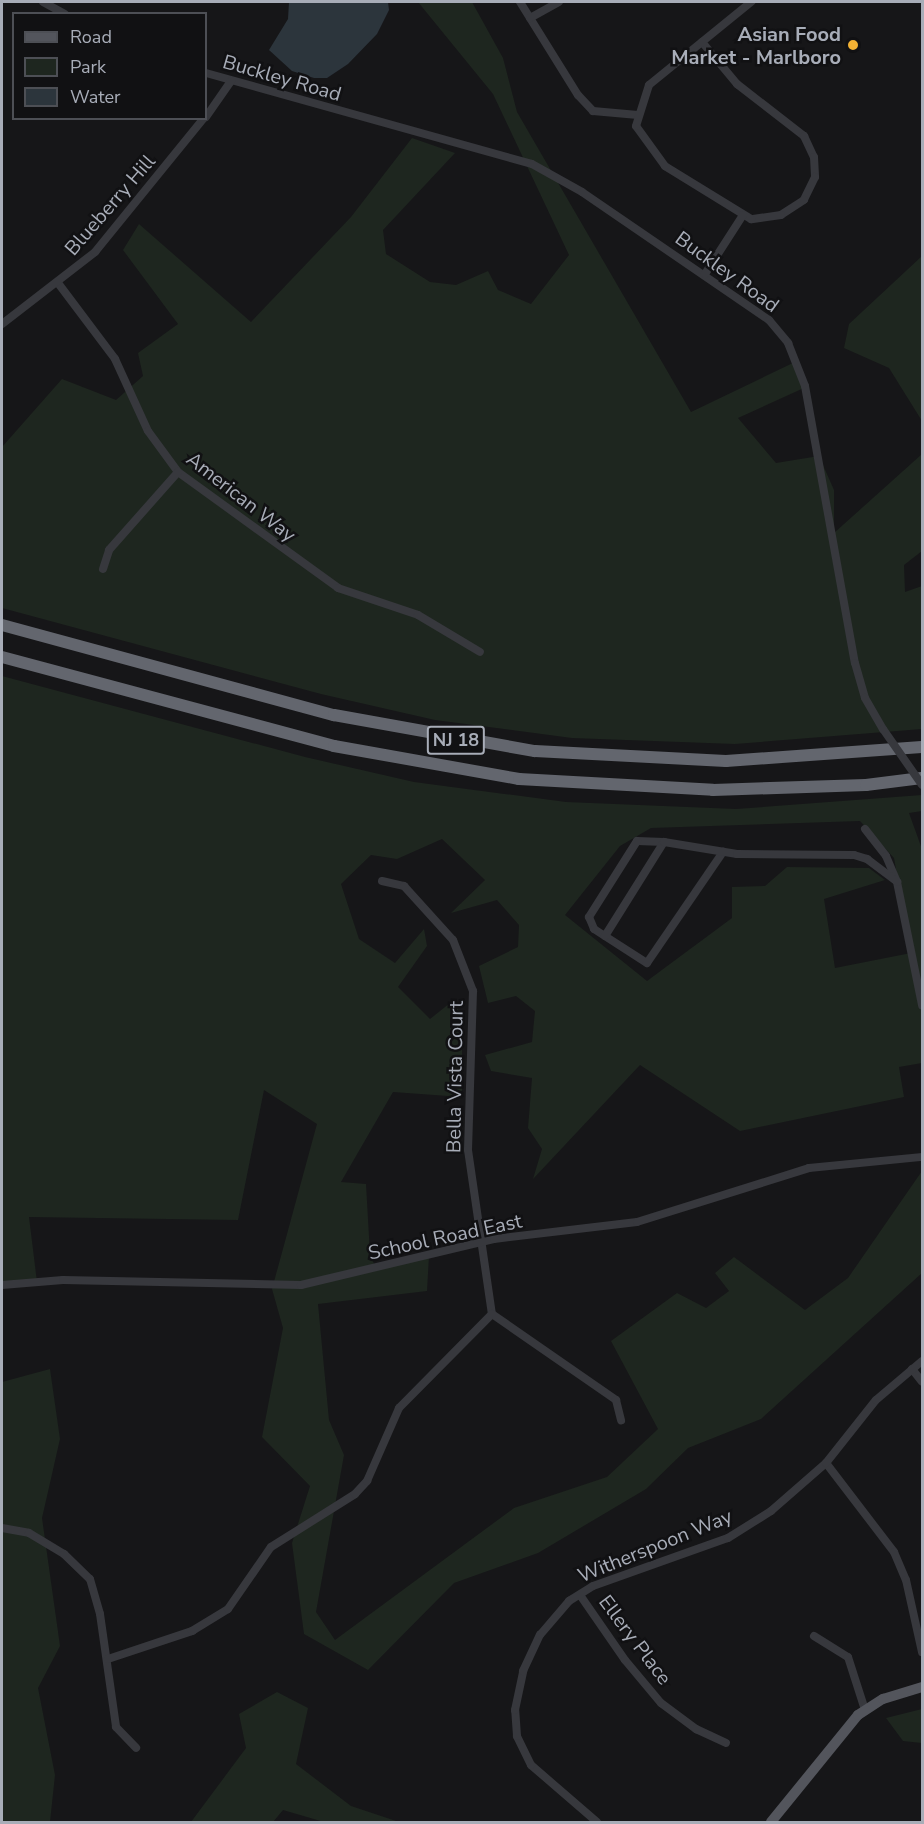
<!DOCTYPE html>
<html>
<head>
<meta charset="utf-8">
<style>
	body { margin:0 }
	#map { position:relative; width:924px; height:1824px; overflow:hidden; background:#161618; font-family:"Nunito Sans",sans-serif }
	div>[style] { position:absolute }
	.green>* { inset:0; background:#1e261f }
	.water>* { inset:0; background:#2c353c }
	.minor>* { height:8px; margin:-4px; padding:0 4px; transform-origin:4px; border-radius:4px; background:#37383d }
	.major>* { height:10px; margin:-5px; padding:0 5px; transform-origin:5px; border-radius:5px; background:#53555c }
	.highway>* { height:12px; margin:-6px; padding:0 6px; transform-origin:6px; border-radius:6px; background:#63666e }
	.minor-bridge>* { height:8px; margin:-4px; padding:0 4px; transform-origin:4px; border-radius:4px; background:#37383d }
	.dots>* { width:16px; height:16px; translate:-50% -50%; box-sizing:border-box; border:3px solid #111113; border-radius:50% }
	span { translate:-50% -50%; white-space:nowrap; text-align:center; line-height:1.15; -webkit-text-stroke:5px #111113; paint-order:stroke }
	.shield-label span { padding:2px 4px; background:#111113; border:2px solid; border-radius:4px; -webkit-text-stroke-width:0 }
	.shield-label { font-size:18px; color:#a8adb8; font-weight:700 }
	.poi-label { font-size:20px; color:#a8adb8; font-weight:700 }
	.right { translate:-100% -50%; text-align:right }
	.street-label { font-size:20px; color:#a8adb8 }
	.frame { position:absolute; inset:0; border:3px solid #a8adb8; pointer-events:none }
	.legend { position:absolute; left:12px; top:12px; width:195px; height:108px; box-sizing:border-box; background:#111113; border:2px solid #4d4f55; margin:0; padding:8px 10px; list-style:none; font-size:18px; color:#a8adb8 }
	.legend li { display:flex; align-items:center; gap:12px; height:30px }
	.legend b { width:30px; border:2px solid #4d4f55 }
</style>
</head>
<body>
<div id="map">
	<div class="green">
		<div style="clip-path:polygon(418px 2px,472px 2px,503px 58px,517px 112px,691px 412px,795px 362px,806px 387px,738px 418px,776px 463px,819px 456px,834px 490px,834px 533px,922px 454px,922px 551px,904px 565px,905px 592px,922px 586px,922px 729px,735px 744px,572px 738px,435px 720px,321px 694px,2px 608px,2px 447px,62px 379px,116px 400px,143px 376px,138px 353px,178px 324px,123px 250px,139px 224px,251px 322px,351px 217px,412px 138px,455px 153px,383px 230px,386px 254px,430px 282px,456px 285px,488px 271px,498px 290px,531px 304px,569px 255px,493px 94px)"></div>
		<div style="clip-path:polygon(922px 256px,922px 421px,889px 368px,844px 348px,849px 324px)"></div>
		<div style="clip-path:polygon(evenodd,2px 676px,305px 757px,414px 782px,566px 802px,736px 809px,922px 795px,922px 811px,909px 813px,922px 849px,922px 1063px,899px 1067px,904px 1097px,740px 1131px,640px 1065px,533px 1179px,542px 1149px,528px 1128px,532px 1078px,491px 1071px,485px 1055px,532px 1042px,535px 1011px,516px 996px,488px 1003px,479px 966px,518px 947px,519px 925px,497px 900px,451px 913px,485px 880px,442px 839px,397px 859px,371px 855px,341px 884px,359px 939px,395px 963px,424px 929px,427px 946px,398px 987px,430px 1019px,450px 1003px,462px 1013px,462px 1097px,393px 1092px,341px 1182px,366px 1184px,370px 1254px,376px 1269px,429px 1256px,427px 1291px,318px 1304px,329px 1420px,344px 1455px,316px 1612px,335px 1640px,514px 1508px,607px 1477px,658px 1429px,611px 1341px,677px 1293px,706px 1308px,729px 1291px,715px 1273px,734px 1257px,805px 1310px,848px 1278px,922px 1171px,922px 1273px,761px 1419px,688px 1448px,646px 1489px,538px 1553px,454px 1583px,368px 1670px,304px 1634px,292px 1543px,310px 1486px,262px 1437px,283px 1328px,272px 1289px,317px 1124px,264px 1090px,238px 1220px,29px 1217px,37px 1282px,2px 1286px,2px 676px,860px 821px,894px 858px,911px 953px,835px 968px,824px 899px,885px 880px,869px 868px,787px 867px,765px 886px,732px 887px,732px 918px,647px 981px,565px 915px,620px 846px,651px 828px,860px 821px)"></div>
		<div style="clip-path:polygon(50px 1369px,60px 1439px,42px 1518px,60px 1646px,38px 1688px,55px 1775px,50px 1822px,2px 1822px,2px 1382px)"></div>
		<div style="clip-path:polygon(277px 1692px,308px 1708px,296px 1764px,351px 1806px,399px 1822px,324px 1822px,283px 1810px,273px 1822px,191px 1822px,246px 1748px,239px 1714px)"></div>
		<div style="clip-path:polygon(922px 1709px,922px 1743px,903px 1741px,886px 1718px)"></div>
	</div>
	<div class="water">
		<div style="clip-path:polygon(289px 2px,388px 2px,389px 10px,377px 34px,348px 64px,327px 78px,314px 78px,292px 71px,269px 50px,288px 19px)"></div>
	</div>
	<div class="minor">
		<div style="left:43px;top:2px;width:25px;rotate:29deg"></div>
		<div style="left:520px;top:2px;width:110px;rotate:58.1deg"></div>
		<div style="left:578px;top:95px;width:22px;rotate:47deg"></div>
		<div style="left:593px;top:111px;width:45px;rotate:5.1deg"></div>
		<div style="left:530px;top:18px;width:33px;rotate:-29deg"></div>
		<div style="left:702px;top:42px;width:55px;rotate:50.2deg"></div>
		<div style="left:737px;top:84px;width:85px;rotate:37.8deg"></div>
		<div style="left:804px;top:136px;width:23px;rotate:65deg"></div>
		<div style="left:814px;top:157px;width:20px;rotate:87deg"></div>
		<div style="left:815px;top:177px;width:25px;rotate:116deg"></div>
		<div style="left:804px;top:200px;width:27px;rotate:147deg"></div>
		<div style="left:781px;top:215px;width:30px;rotate:172deg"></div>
		<div style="left:751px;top:219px;width:101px;rotate:-148.4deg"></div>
		<div style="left:665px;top:166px;width:49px;rotate:-125.9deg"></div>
		<div style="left:636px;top:126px;width:43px;rotate:-72.4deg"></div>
		<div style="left:649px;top:85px;width:132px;rotate:-39.1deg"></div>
		<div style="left:206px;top:73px;width:338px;rotate:15.6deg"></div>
		<div style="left:532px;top:164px;width:57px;rotate:29.2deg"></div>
		<div style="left:582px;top:192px;width:227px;rotate:34.4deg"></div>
		<div style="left:769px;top:320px;width:30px;rotate:50deg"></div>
		<div style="left:788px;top:343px;width:46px;rotate:68.4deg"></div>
		<div style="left:805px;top:386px;width:281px;rotate:79.8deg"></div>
		<div style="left:855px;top:663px;width:36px;rotate:74deg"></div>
		<div style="left:865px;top:698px;width:36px;rotate:60deg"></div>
		<div style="left:206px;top:117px;width:44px;rotate:-55.2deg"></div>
		<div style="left:705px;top:274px;width:70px;rotate:-57.2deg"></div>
		<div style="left:58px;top:283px;width:95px;rotate:53.1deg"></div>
		<div style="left:115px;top:359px;width:79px;rotate:65.4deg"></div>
		<div style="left:148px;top:431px;width:51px;rotate:53.8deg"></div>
		<div style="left:178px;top:472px;width:198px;rotate:35.9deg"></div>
		<div style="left:338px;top:588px;width:84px;rotate:18.6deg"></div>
		<div style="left:418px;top:615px;width:72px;rotate:30.8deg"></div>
		<div style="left:2px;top:324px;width:118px;rotate:-37.7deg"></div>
		<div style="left:95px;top:252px;width:173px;rotate:-50.9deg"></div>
		<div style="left:103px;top:569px;width:20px;rotate:-72deg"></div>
		<div style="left:109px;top:550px;width:104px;rotate:-48.5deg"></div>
		<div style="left:865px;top:829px;width:34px;rotate:52deg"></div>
		<div style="left:886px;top:856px;width:28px;rotate:67deg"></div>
		<div style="left:897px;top:882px;width:126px;rotate:78.5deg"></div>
		<div style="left:664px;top:842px;width:27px;rotate:-178deg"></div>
		<div style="left:637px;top:841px;width:90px;rotate:122.3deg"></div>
		<div style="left:589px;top:917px;width:13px;rotate:67deg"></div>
		<div style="left:594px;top:929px;width:63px;rotate:32.7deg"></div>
		<div style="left:647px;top:963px;width:135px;rotate:-55.6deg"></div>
		<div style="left:382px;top:881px;width:23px;rotate:13deg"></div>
		<div style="left:404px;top:886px;width:73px;rotate:47.8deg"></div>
		<div style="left:453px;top:940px;width:55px;rotate:68.6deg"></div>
		<div style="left:473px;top:991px;width:159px;rotate:91.8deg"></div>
		<div style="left:468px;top:1150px;width:166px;rotate:81.7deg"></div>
		<div style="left:605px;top:936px;width:111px;rotate:-57.9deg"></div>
		<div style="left:664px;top:842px;width:74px;rotate:9.3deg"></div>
		<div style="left:737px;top:854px;width:117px;rotate:0.5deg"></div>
		<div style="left:854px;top:855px;width:14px;rotate:17deg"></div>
		<div style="left:867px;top:859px;width:38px;rotate:37deg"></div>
		<div style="left:2px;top:1285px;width:61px;rotate:-4.7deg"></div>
		<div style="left:63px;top:1280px;width:238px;rotate:1.2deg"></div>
		<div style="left:301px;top:1285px;width:198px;rotate:-13.4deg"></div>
		<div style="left:494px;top:1239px;width:144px;rotate:-6.8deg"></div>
		<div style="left:637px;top:1222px;width:180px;rotate:-17.4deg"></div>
		<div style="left:809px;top:1168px;width:114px;rotate:-5.6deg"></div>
		<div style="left:492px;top:1314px;width:151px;rotate:34.7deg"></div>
		<div style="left:616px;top:1400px;width:21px;rotate:76deg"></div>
		<div style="left:912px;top:1369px;width:16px;rotate:52deg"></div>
		<div style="left:826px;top:1463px;width:112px;rotate:52.6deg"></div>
		<div style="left:894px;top:1552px;width:30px;rotate:67deg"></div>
		<div style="left:906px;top:1580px;width:74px;rotate:77.5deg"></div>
		<div style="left:2px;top:1528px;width:27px;rotate:10deg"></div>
		<div style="left:29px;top:1533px;width:41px;rotate:31deg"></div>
		<div style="left:64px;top:1554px;width:36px;rotate:44deg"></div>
		<div style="left:90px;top:1579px;width:36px;rotate:74deg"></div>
		<div style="left:100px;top:1614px;width:114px;rotate:81.9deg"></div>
		<div style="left:116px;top:1727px;width:29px;rotate:46deg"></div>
		<div style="left:580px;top:1595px;width:79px;rotate:55.3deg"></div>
		<div style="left:625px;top:1660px;width:56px;rotate:50.1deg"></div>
		<div style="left:661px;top:1703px;width:44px;rotate:36.6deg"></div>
		<div style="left:696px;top:1729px;width:33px;rotate:25deg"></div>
		<div style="left:814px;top:1636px;width:40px;rotate:32deg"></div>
		<div style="left:848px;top:1657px;width:56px;rotate:72.2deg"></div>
		<div style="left:108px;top:1659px;width:89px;rotate:-18.4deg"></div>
		<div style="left:192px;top:1631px;width:42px;rotate:-31.4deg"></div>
		<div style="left:228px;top:1609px;width:75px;rotate:-55.3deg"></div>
		<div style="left:271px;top:1547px;width:99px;rotate:-32.2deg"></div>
		<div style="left:355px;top:1494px;width:18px;rotate:-47deg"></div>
		<div style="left:367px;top:1481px;width:80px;rotate:-66.3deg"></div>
		<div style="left:399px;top:1408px;width:132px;rotate:-45.3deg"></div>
		<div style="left:597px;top:1822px;width:87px;rotate:-139.2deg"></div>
		<div style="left:531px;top:1765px;width:32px;rotate:-116deg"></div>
		<div style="left:517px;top:1736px;width:26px;rotate:-94deg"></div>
		<div style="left:515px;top:1710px;width:40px;rotate:-78deg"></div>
		<div style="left:523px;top:1671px;width:40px;rotate:-65deg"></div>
		<div style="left:540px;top:1635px;width:45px;rotate:-49.5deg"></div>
		<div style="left:569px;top:1601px;width:28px;rotate:-32deg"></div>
		<div style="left:593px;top:1586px;width:143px;rotate:-19.6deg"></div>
		<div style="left:728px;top:1538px;width:51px;rotate:-32.1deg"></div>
		<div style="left:771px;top:1511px;width:73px;rotate:-41.1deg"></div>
		<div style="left:826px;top:1463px;width:80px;rotate:-51.6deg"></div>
		<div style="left:876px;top:1400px;width:60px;rotate:-40.3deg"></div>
	</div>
	<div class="major">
		<div style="left:771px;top:1822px;width:138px;rotate:-50.9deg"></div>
		<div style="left:858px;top:1715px;width:30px;rotate:-33deg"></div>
		<div style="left:883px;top:1699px;width:41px;rotate:-17.1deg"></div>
	</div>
	<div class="highway">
		<div style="left:2px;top:625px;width:344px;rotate:15.2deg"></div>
		<div style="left:334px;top:715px;width:204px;rotate:10.2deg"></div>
		<div style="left:535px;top:751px;width:191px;rotate:3deg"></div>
		<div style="left:726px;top:761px;width:196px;rotate:-4.1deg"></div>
		<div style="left:2px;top:657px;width:344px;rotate:15deg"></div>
		<div style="left:334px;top:746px;width:188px;rotate:10.1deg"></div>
		<div style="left:519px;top:779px;width:194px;rotate:3.2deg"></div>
		<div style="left:713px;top:790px;width:153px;rotate:-1.9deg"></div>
		<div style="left:866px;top:785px;width:56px;rotate:-7.1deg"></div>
	</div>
	<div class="minor-bridge">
		<div style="left:883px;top:729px;width:68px;rotate:55.1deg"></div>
	</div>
	<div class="dots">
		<div style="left:853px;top:45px;background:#f2b134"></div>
	</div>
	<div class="shield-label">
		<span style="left:456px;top:740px">NJ 18</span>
	</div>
	<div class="poi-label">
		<span class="right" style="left:841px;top:46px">Asian Food<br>Market - Marlboro</span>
	</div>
	<div class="street-label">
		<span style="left:282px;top:78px;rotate:16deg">Buckley Road</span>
		<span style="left:110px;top:205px;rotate:-49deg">Blueberry Hill</span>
		<span style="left:727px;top:272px;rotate:36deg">Buckley Road</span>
		<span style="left:241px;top:497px;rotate:38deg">American Way</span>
		<span style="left:455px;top:1077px;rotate:-89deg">Bella Vista Court</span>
		<span style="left:445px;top:1237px;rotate:-12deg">School Road East</span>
		<span style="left:655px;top:1546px;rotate:-22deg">Witherspoon Way</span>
		<span style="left:635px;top:1640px;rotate:53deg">Ellery Place</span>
	</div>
	<div class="frame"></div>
	<ul class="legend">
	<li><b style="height:8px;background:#53555c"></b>Road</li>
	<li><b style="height:16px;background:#1e261f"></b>Park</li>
	<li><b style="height:16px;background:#2c353c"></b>Water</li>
	</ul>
</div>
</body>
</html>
